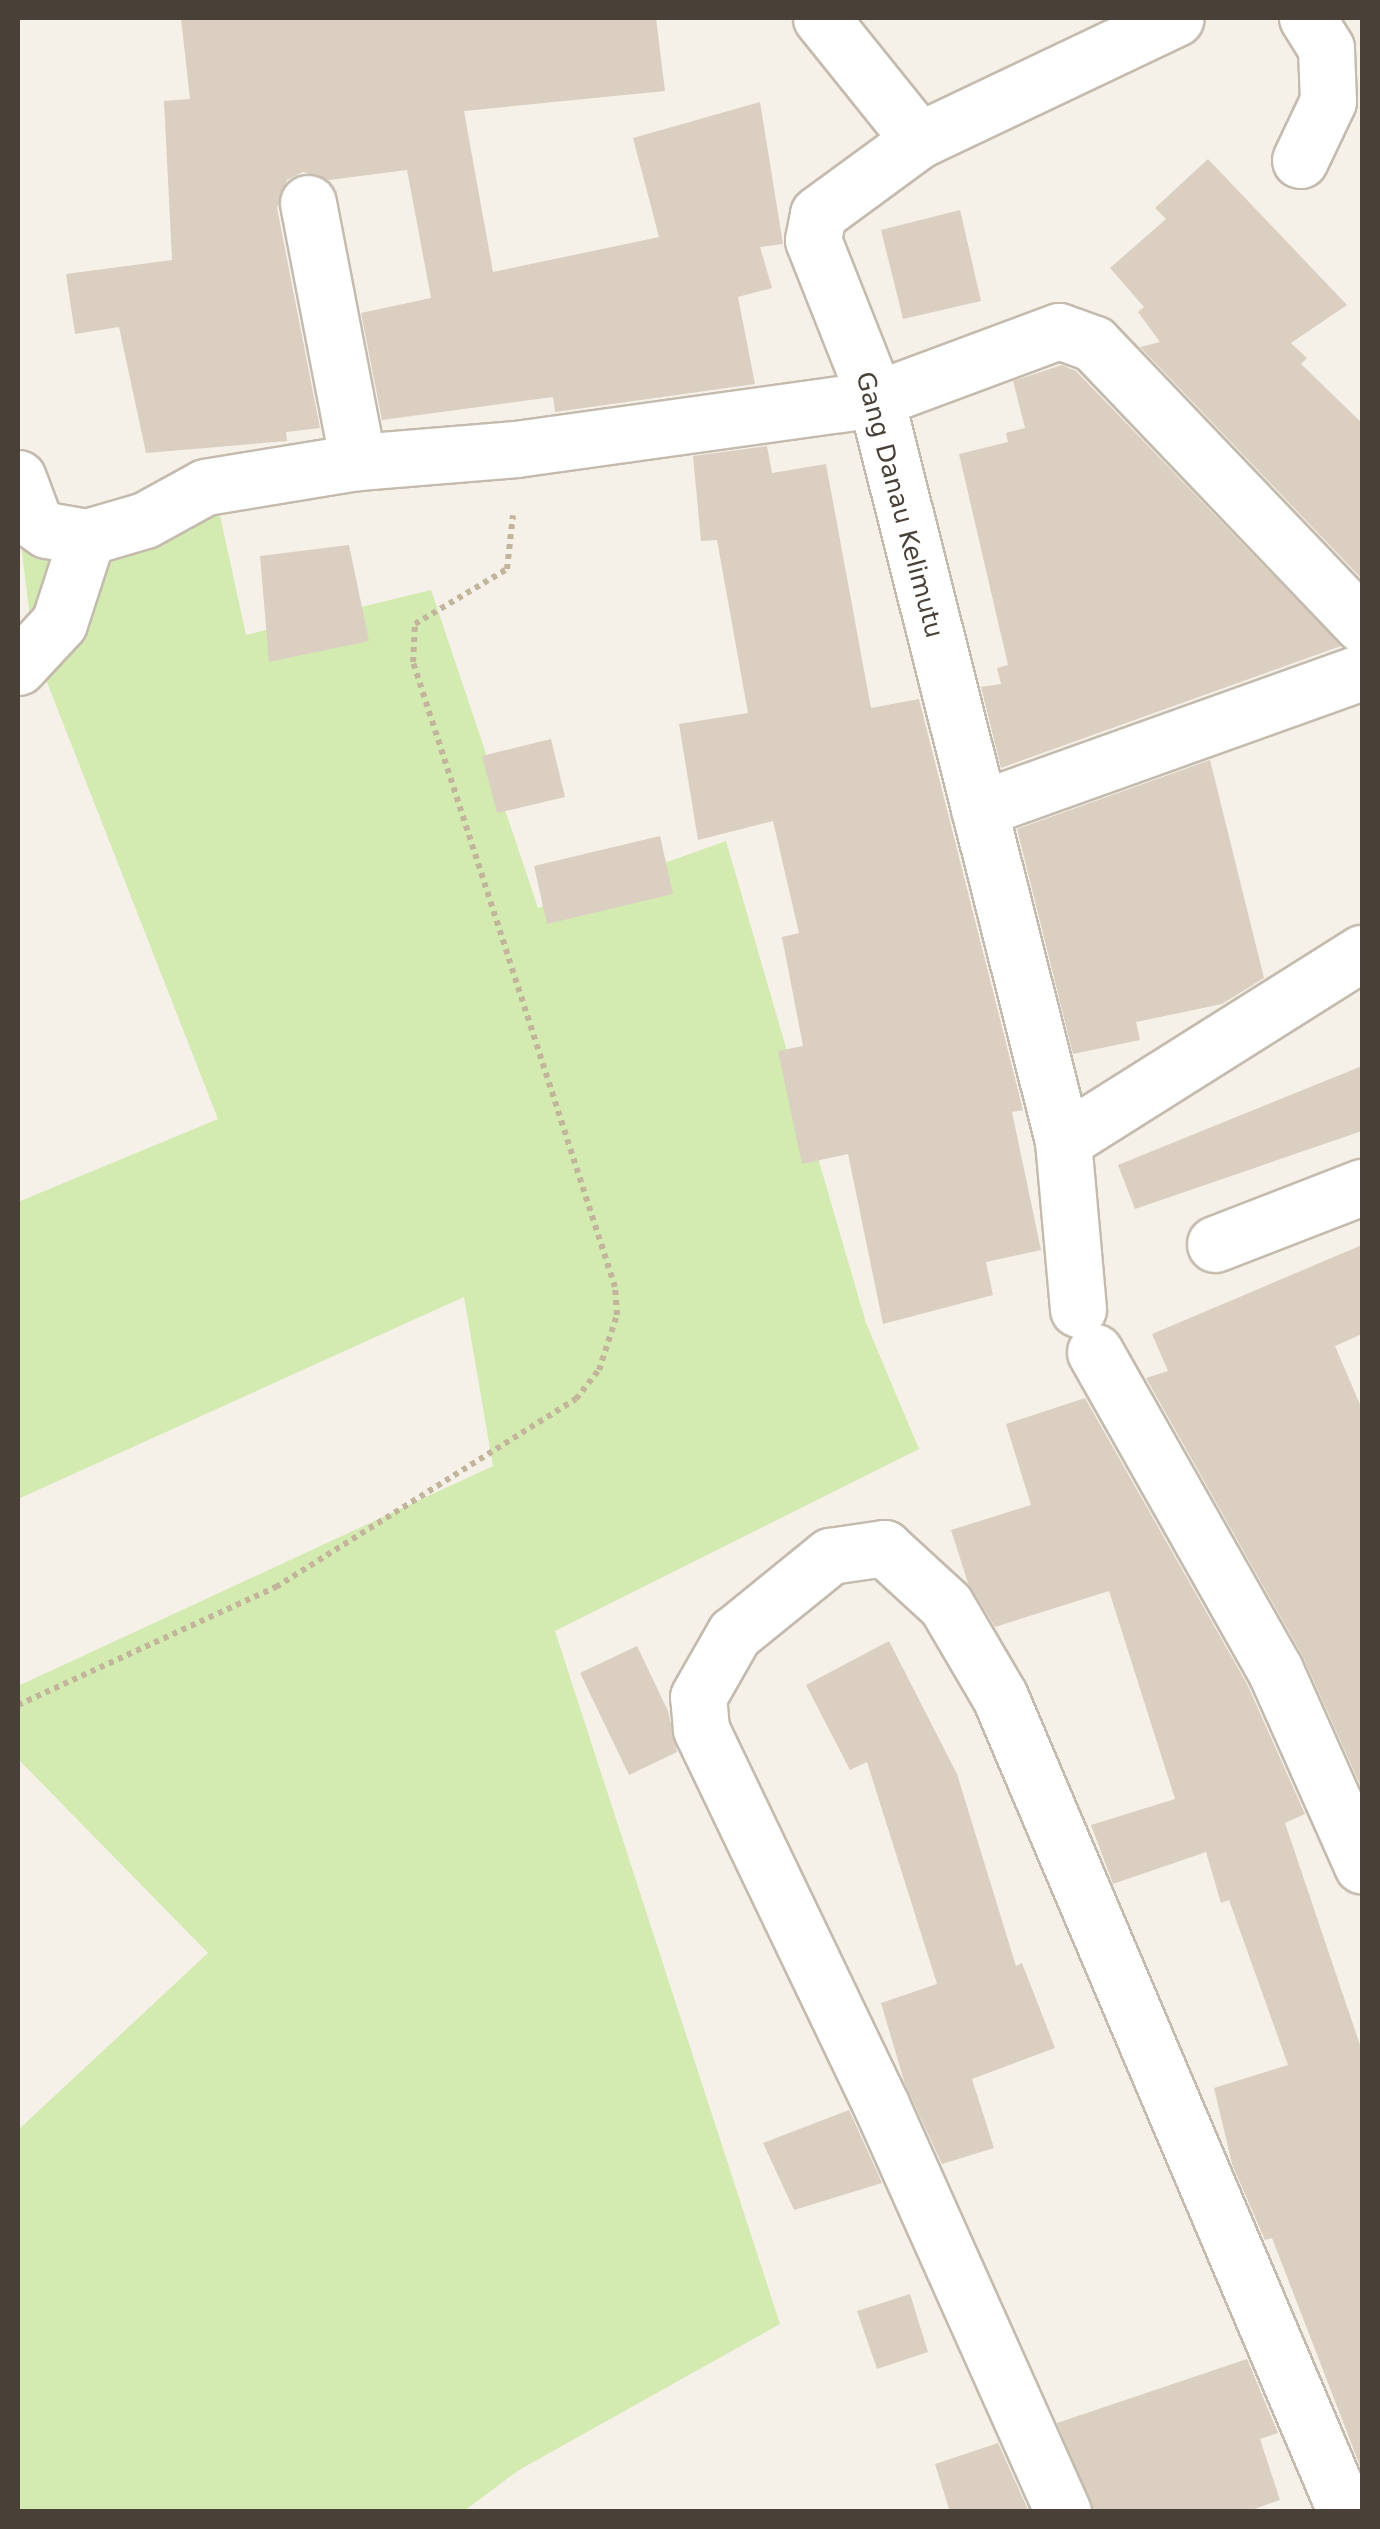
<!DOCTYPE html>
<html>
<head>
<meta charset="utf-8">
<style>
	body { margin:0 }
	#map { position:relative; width:1380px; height:2529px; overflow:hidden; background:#f5f1e9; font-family:"DejaVu Sans",sans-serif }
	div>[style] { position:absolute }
	.green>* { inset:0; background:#d3eab1 }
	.building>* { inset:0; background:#dacfc1 }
	.path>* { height:6px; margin-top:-3px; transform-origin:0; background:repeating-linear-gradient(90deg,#c3b49c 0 5px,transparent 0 10px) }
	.roads { filter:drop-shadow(2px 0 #c4bbae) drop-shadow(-2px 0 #c4bbae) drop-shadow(0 2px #c4bbae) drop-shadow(0 -2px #c4bbae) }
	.minor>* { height:55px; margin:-27.5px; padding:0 27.5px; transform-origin:27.5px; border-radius:27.5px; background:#fff }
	span { translate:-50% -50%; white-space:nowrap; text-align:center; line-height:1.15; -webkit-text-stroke:8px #fff; paint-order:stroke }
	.street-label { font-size:25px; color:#494137 }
	.frame { position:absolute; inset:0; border:20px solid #494137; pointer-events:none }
</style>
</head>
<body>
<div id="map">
	<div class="green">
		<div style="clip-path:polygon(219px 511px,246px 635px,431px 590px,538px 908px,726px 841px,866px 1323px,919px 1449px,555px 1631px,780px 2324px,519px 2470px,464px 2511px,18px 2511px,18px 2130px,208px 1953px,18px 1759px,18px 1686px,493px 1466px,464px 1297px,18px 1499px,18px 1202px,218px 1119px,34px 649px,18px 521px)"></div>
	</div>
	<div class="building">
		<div style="clip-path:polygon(181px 18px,656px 18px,665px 91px,464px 111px,493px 272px,659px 237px,633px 138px,760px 102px,783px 244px,760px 247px,772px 288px,738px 297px,755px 384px,555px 412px,553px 397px,382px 420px,361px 313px,431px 298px,407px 170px,329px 180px,303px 172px,287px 180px,277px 208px,320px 428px,286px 432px,287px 441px,146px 453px,119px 327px,75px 334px,66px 274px,172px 260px,164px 101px,190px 99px)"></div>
		<div style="clip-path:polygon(1208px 159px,1347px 305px,1291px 343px,1307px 358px,1301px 364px,1362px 423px,1362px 579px,1140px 347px,1160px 342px,1138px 312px,1144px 307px,1110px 268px,1166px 219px,1155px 208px)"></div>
		<div style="clip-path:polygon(960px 210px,981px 301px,903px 319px,881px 230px)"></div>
		<div style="clip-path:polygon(1062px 365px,1076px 371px,1341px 646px,1001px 768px,981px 687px,1001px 684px,997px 668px,1008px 665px,959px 454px,1008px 442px,1006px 433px,1025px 428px,1013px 381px)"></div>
		<div style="clip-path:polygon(767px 446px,772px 473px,826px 464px,871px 708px,919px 699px,1023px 1110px,1012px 1112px,1041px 1250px,986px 1262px,993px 1295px,883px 1324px,848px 1154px,802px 1164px,778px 1051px,803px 1046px,782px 937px,799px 933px,773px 821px,698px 840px,679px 724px,748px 713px,717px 540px,701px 541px,693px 456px)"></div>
		<div style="clip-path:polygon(349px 545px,369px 641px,269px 662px,260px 556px)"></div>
		<div style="clip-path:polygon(551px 739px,565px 797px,497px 813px,482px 756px)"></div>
		<div style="clip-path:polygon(1210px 760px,1264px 978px,1222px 1004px,1136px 1022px,1140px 1040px,1073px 1054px,1017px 829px)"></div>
		<div style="clip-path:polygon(660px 836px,673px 894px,547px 924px,534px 866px)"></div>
		<div style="clip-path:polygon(1362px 1066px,1362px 1131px,1135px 1209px,1118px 1165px)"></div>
		<div style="clip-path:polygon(1362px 1245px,1362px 1334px,1335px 1346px,1362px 1409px,1362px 1789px,1302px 1655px,1146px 1378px,1168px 1371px,1152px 1334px)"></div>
		<div style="clip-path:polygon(1085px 1398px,1247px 1684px,1305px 1814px,1285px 1823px,1362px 2051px,1362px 2471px,1272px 2238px,1265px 2240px,1232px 2164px,1214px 2088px,1288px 2065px,1229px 1900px,1221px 1903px,1206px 1852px,1113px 1884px,1091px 1825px,1175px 1799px,1109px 1591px,995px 1627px,968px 1583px,951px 1530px,1031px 1505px,1006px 1424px)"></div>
		<div style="clip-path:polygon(889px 1641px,957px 1774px,1016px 1966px,1022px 1963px,1055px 2048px,972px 2079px,994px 2148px,942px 2164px,905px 2084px,881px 2003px,937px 1984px,867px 1762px,850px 1770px,806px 1685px)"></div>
		<div style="clip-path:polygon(637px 1646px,668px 1711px,677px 1752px,629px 1775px,580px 1673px)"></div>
		<div style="clip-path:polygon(849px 2110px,882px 2183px,794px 2210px,763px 2143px)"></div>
		<div style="clip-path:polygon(910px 2294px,928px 2352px,877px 2369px,857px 2311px)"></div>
		<div style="clip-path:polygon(1247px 2359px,1278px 2433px,1260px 2439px,1280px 2500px,1246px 2512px,1094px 2512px,1057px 2423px)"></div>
		<div style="clip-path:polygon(998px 2443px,1029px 2512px,950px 2512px,935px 2464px)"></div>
	</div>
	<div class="path">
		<div style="left:18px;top:1705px;width:284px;rotate:-24.6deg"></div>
		<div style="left:276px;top:1587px;width:354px;rotate:-32.1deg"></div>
		<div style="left:576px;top:1399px;width:37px;rotate:-52deg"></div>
		<div style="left:599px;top:1370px;width:58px;rotate:-71.9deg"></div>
		<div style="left:617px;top:1315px;width:28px;rotate:-94deg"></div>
		<div style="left:615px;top:1287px;width:657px;rotate:-107.91deg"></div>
		<div style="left:413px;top:662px;width:38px;rotate:-87deg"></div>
		<div style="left:415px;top:624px;width:107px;rotate:-30.9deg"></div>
		<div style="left:507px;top:569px;width:54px;rotate:-83.7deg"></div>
	</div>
	<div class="roads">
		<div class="minor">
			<div style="left:821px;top:18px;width:156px;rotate:51.2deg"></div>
			<div style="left:1300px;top:160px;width:65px;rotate:-64.6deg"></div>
			<div style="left:1328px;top:101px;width:53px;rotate:-92.2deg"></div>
			<div style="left:1326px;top:48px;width:36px;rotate:-122deg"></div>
			<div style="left:308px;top:203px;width:264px;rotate:79.1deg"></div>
			<div style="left:358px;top:462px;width:159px;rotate:-4.7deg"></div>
			<div style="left:516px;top:449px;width:363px;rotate:-7.9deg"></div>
			<div style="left:876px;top:399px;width:195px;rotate:-20.4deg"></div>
			<div style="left:1059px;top:331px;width:37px;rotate:20deg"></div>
			<div style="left:1094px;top:344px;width:388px;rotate:46.3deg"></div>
			<div style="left:18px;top:478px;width:46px;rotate:69.6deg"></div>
			<div style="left:34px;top:521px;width:16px;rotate:35deg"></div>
			<div style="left:47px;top:530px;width:41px;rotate:9.9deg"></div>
			<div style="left:87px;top:537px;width:60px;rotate:-16.3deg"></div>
			<div style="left:145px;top:520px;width:68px;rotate:-28.8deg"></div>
			<div style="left:205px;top:487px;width:155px;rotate:-9.3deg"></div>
			<div style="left:18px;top:667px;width:60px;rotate:-47deg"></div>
			<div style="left:59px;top:623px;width:90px;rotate:-72deg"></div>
			<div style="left:979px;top:809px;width:407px;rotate:-19.7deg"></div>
			<div style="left:1063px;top:1141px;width:765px;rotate:-104.15deg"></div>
			<div style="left:876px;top:399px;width:171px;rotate:-111.6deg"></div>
			<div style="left:813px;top:240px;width:26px;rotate:-79deg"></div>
			<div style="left:818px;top:214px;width:125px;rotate:-36.2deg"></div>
			<div style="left:919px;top:140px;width:284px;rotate:-25.4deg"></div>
			<div style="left:1215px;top:1244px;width:158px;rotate:-21.2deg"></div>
			<div style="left:1078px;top:1309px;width:169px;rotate:-95.1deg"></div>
			<div style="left:1063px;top:1141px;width:353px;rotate:-32.2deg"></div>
			<div style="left:1095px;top:1352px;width:365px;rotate:60.5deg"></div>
			<div style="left:1275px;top:1670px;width:214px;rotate:66deg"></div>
			<div style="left:1063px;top:2512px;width:444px;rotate:-114.1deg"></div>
			<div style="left:882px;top:2107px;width:419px;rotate:-115.6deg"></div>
			<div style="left:701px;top:1729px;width:32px;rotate:-95deg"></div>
			<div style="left:698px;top:1697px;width:73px;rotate:-60.3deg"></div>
			<div style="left:734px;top:1634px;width:124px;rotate:-39.1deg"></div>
			<div style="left:830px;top:1556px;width:55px;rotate:-8.4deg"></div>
			<div style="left:884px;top:1548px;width:84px;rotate:42.6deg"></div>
			<div style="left:946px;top:1605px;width:107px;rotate:59.6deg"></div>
			<div style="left:1000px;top:1697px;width:883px;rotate:67.01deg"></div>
		</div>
	</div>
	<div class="street-label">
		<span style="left:899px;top:505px;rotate:75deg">Gang Danau Kelimutu</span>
	</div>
	<div class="frame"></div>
</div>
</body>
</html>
